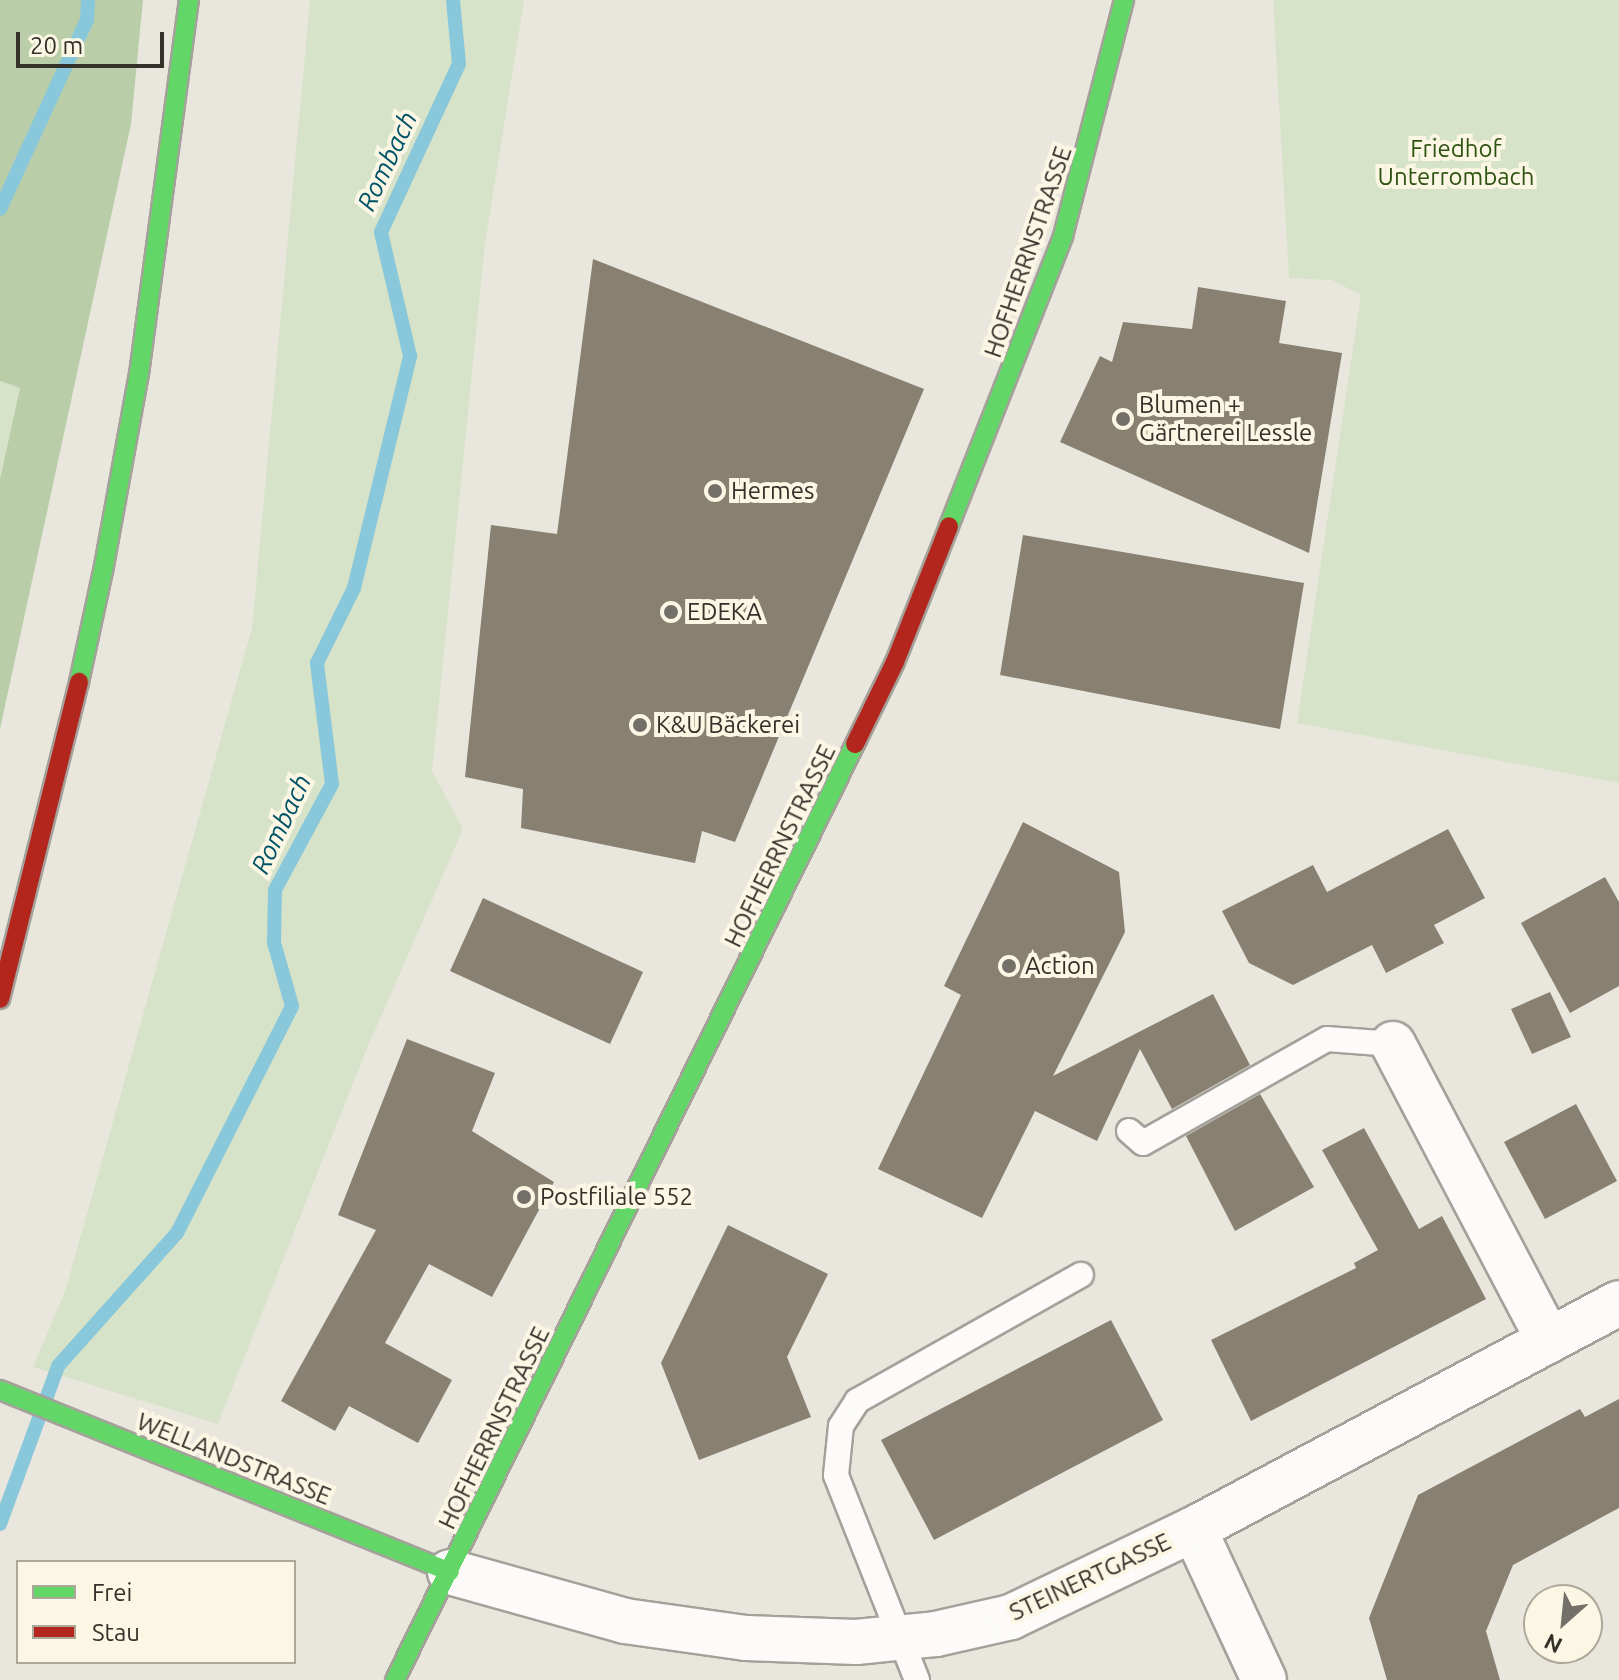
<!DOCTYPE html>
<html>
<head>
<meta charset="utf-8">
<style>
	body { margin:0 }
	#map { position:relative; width:1619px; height:1680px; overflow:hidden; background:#e9e6dd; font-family:Ubuntu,sans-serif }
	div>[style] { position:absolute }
	.green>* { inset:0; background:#d6e3c9 }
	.forest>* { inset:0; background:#b9cea8 }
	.stream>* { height:14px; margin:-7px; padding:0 7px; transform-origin:7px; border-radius:7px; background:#89c7da }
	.building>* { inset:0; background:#888172 }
	.roads { filter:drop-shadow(2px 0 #a3a19a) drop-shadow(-2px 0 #a3a19a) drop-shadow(0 2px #a3a19a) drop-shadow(0 -2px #a3a19a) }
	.lane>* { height:24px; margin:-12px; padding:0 12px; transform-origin:12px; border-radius:12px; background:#fcfbfa }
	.street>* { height:44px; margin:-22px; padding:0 22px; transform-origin:22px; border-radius:22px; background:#fcfbfa }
	.fast>* { height:18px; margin:-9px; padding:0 9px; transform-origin:9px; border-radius:9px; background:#63d668 }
	.jam>* { height:18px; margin:-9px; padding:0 9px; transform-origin:9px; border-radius:9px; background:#b3261e }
	.dots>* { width:22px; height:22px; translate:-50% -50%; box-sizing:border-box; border:4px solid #fcf7e4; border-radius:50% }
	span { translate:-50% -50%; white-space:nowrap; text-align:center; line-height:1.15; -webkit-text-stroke:8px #fcf7e4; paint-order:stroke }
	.park-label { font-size:24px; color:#2e5313 }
	.street-label { font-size:24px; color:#33312a }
	.poi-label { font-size:24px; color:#33312a }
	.left { translate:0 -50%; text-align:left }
	.water-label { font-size:26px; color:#015368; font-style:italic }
	.legend { position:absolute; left:16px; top:1560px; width:280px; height:104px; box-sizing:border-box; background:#fcf7e4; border:2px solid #aca89a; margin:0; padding:10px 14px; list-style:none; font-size:24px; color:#33312a }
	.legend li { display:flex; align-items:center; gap:16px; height:40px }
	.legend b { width:40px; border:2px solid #aca89a }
	.north { position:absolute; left:1523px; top:1584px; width:80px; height:80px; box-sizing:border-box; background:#fcf7e4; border:2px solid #aca89a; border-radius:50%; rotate:207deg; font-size:22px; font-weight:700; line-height:32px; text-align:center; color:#33312a }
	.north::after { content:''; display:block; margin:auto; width:28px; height:36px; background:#737069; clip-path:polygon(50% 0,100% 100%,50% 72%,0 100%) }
	.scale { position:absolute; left:16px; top:32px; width:148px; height:36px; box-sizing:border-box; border:4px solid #33312a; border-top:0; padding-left:10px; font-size:24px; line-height:28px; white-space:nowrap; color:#33312a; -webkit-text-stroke:6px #fcf7e4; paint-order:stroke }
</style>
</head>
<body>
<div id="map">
	<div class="green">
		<div style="clip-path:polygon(310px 0,524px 0,485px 244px,432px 771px,463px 829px,365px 1053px,218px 1424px,33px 1367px,65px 1292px,252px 628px)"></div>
		<div style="clip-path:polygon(1273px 0,1619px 0,1619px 783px,1297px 723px,1361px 295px,1332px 280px,1289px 278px)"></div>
		<div style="clip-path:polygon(0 381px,20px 387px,0 479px)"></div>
	</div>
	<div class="forest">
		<div style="clip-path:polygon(0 0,143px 0,131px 124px,0 729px,0 479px,20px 388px,0 381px)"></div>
	</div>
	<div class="stream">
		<div style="left:0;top:209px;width:208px;rotate:-65.3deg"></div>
		<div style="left:87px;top:20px;width:20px;rotate:-87deg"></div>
		<div style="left:0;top:1524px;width:168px;rotate:-69.8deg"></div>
		<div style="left:58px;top:1366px;width:178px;rotate:-48.2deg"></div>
		<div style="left:177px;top:1233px;width:254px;rotate:-63.1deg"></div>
		<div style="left:292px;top:1006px;width:66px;rotate:-105.9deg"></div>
		<div style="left:274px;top:943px;width:53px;rotate:-88.9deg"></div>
		<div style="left:275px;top:890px;width:120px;rotate:-61.7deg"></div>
		<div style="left:332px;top:784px;width:122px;rotate:-97.1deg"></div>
		<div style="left:317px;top:663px;width:84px;rotate:-63.7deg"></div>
		<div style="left:354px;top:588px;width:239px;rotate:-76.4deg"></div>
		<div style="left:410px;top:356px;width:127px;rotate:-103.2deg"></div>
		<div style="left:381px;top:232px;width:185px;rotate:-65.1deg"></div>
		<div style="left:459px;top:64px;width:64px;rotate:-95.4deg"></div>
	</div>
	<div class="building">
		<div style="clip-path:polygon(593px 259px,924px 389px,735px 842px,702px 831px,695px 863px,521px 828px,523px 789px,465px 777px,491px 525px,557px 534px)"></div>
		<div style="clip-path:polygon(1198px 287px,1286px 301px,1279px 343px,1342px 353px,1309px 553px,1060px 442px,1100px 356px,1112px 362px,1123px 322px,1192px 329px)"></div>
		<div style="clip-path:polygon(1023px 535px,1304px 583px,1280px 729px,1000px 675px)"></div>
		<div style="clip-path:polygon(1023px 822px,1119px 872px,1125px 932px,1053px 1076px,1213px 994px,1250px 1065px,1172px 1109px,1140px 1049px,1097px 1141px,1035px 1111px,982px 1218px,878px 1169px,961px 995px,944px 986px)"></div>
		<div style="clip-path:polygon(1448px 829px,1485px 898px,1434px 925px,1444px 943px,1386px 973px,1372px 945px,1293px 985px,1249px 963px,1222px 911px,1313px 865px,1327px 892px)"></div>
		<div style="clip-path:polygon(1605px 877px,1619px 902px,1619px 986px,1570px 1013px,1521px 923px)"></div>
		<div style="clip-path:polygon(483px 898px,643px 972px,610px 1044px,450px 971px)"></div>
		<div style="clip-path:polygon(1550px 992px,1571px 1037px,1532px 1054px,1511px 1009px)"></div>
		<div style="clip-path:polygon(407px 1039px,495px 1073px,472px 1131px,554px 1182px,492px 1297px,429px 1264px,385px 1343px,452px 1380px,418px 1443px,349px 1406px,335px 1431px,281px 1401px,376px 1230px,338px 1215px)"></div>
		<div style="clip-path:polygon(1260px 1094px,1314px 1187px,1235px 1231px,1186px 1136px)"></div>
		<div style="clip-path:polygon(1576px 1104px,1617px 1181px,1545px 1219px,1504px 1142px)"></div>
		<div style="clip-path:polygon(1364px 1128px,1419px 1229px,1442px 1216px,1486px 1299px,1251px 1421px,1211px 1340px,1356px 1268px,1354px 1263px,1378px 1250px,1322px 1150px)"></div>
		<div style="clip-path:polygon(728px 1225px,828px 1274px,787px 1357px,811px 1417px,699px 1460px,661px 1363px)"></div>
		<div style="clip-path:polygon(1111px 1320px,1163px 1420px,934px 1540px,881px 1440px)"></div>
		<div style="clip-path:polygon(1619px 1399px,1619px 1508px,1513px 1565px,1486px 1631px,1500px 1680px,1387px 1680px,1369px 1618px,1418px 1495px,1580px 1409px,1585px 1417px)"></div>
	</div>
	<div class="roads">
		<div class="lane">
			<div style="left:1129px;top:1131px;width:18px;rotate:41deg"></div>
			<div style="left:1143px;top:1143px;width:211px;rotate:-29.5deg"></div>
			<div style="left:1327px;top:1039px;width:66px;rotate:4.3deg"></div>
			<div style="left:917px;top:1680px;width:220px;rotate:-111.6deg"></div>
			<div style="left:836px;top:1475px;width:49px;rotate:-84.2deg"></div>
			<div style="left:841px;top:1426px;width:30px;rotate:-57deg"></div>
			<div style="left:857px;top:1401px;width:257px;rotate:-29.4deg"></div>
		</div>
		<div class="street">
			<div style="left:1393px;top:1044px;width:335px;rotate:62.3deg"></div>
			<div style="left:1194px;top:1529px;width:166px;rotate:65.1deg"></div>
			<div style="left:450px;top:1572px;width:182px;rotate:15.6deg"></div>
			<div style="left:625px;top:1621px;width:122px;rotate:8deg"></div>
			<div style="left:746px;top:1638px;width:110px;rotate:2.1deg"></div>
			<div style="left:856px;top:1642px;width:80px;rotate:-5.7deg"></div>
			<div style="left:936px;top:1634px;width:77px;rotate:-12.8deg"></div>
			<div style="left:1011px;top:1617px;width:203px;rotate:-25.7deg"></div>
			<div style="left:1194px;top:1529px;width:481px;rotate:-28deg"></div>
		</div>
		<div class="fast">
			<div style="left:949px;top:526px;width:312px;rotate:-68.5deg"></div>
			<div style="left:1063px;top:236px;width:244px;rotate:-75.5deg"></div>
			<div style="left:104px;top:566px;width:195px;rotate:-79.7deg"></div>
			<div style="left:139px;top:374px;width:377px;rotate:-82.4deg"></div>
			<div style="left:79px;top:682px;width:119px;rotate:-77.8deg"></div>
			<div style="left:0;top:1390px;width:485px;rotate:22deg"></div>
			<div style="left:395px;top:1680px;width:1043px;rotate:-63.83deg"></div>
		</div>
		<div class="jam">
			<div style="left:855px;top:744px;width:91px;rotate:-64deg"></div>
			<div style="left:895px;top:662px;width:146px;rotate:-68.3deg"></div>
			<div style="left:0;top:999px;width:327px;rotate:-76deg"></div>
		</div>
	</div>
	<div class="dots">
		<div style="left:1123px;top:419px;background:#737069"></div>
		<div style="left:715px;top:491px;background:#737069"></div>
		<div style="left:671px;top:612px;background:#737069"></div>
		<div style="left:640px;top:725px;background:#737069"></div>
		<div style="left:1009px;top:966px;background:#737069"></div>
		<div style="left:524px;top:1197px;background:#737069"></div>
	</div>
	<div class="park-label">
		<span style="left:1456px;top:163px">Friedhof<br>Unterrombach</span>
	</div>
	<div class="street-label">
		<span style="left:1028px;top:252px;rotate:-71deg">HOFHERRNSTRASSE</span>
		<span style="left:780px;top:846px;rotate:-64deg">HOFHERRNSTRASSE</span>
		<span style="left:494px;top:1428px;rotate:-64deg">HOFHERRNSTRASSE</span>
		<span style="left:234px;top:1459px;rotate:22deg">WELLANDSTRASSE</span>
		<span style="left:1090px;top:1577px;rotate:-25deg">STEINERTGASSE</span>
	</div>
	<div class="poi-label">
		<span class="left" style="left:1139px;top:419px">Blumen +<br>Gärtnerei Lessle</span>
		<span class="left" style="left:731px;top:491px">Hermes</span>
		<span class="left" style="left:687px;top:612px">EDEKA</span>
		<span class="left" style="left:656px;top:725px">K&amp;U Bäckerei</span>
		<span class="left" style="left:1025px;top:966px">Action</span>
		<span class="left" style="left:540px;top:1197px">Postfiliale 552</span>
	</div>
	<div class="water-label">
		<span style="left:387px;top:161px;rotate:-65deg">Rombach</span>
		<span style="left:281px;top:824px;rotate:-65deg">Rombach</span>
	</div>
	<ul class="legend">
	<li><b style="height:10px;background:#63d668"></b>Frei</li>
	<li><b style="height:10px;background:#b3261e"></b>Stau</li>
	</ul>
	<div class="north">N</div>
	<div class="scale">20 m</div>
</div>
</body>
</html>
